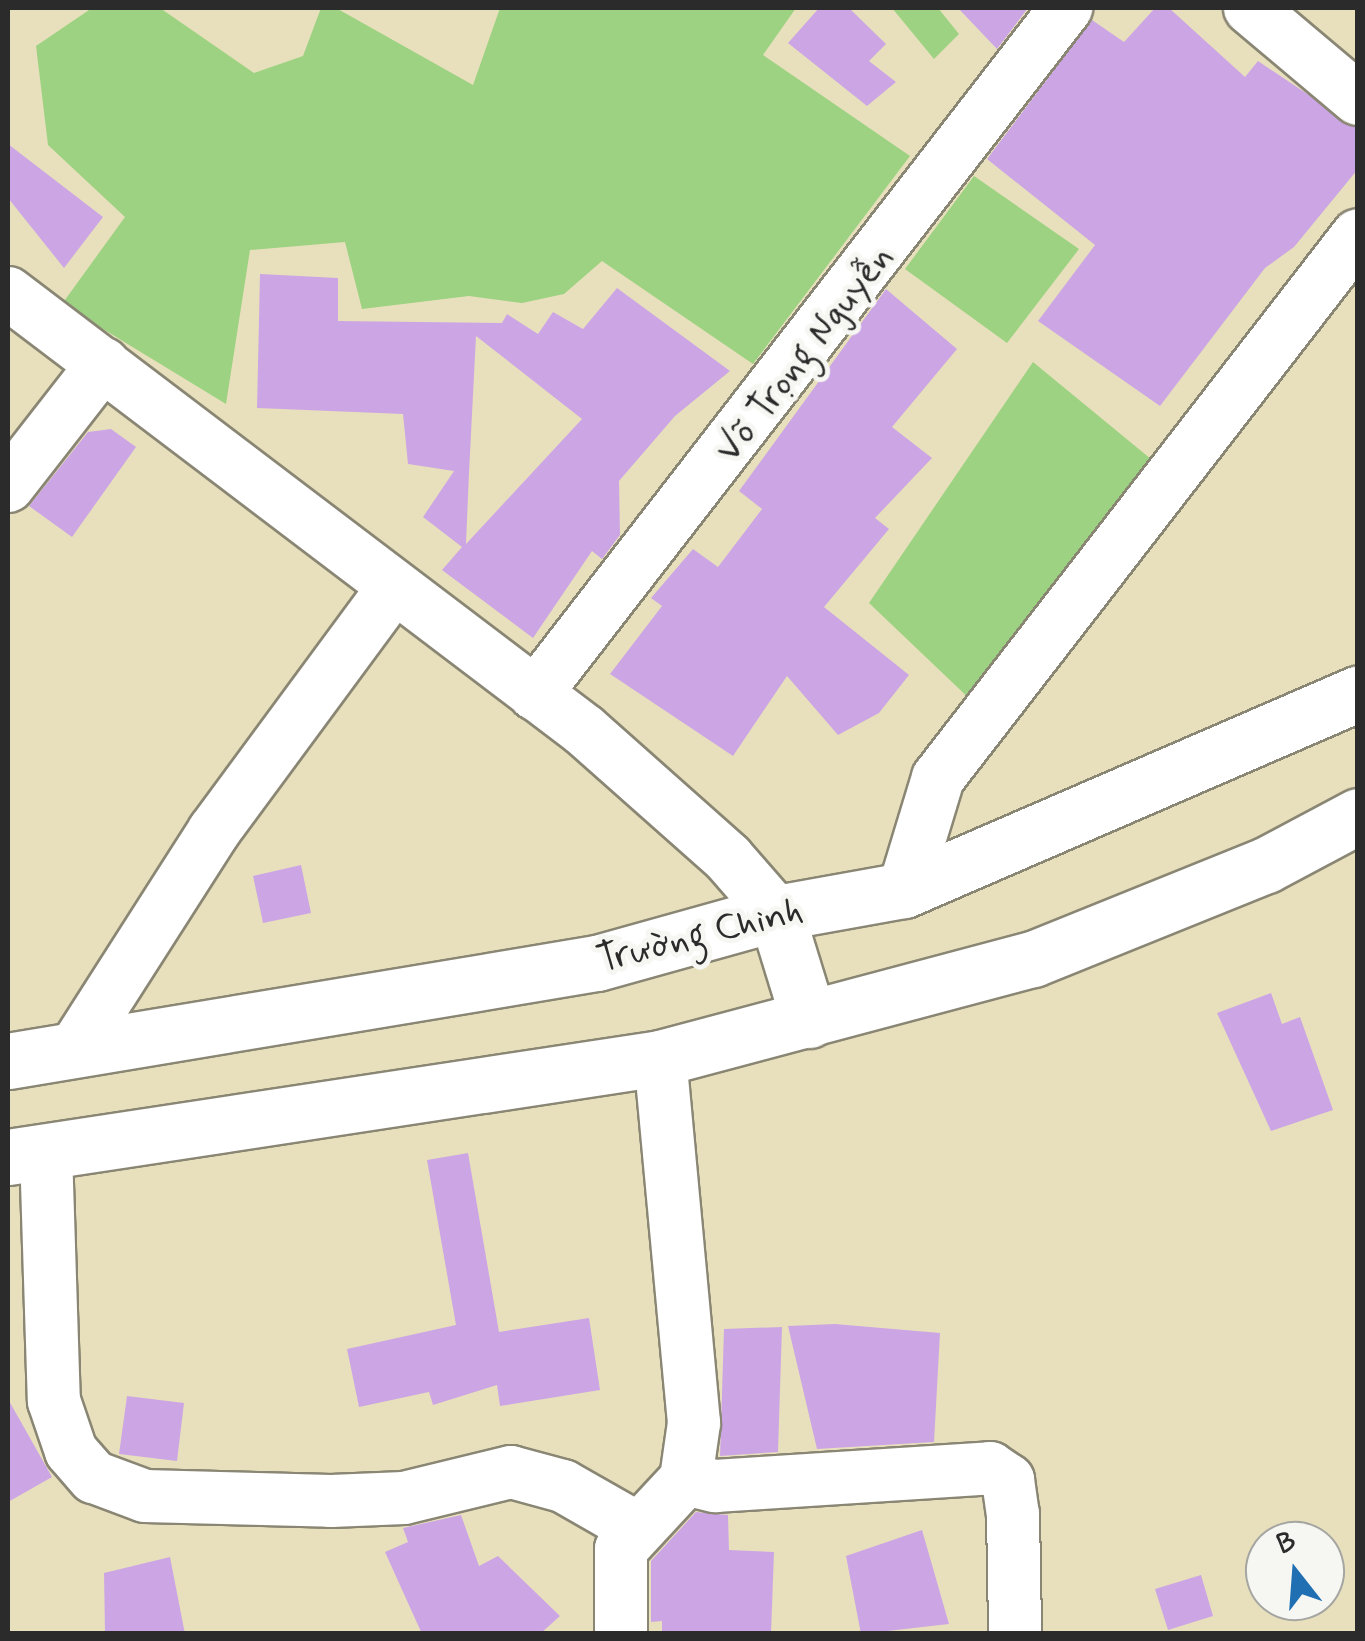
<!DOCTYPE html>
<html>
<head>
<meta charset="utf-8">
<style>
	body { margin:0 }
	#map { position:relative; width:1365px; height:1641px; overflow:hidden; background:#e8e0bc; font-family:Mynerve,sans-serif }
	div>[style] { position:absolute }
	.green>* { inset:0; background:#9dd282 }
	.building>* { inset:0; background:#cca6e4 }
	.roads { filter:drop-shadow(2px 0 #8a8674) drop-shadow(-2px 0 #8a8674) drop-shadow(0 2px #8a8674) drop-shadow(0 -2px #8a8674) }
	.minor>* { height:52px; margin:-26px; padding:0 26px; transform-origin:26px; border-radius:26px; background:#fff }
	.tertiary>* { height:55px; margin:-27.5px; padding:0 27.5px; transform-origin:27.5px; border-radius:27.5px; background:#fff }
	span { translate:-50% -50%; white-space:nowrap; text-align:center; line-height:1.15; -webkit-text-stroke:10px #f6f6f2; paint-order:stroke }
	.street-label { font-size:38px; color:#2b2b2b }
	.frame { position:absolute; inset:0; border:10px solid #2b2b2b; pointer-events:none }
	.north { position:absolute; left:1245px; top:1521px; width:100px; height:100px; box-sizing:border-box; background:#f6f6f2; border:2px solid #a5a5a2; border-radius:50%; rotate:343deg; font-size:28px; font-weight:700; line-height:40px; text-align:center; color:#2b2b2b }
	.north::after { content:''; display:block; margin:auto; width:35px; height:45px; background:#1f6fb2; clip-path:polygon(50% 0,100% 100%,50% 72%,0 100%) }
</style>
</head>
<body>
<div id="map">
	<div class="green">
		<div style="clip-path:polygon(92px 8px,160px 8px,254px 73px,303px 56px,321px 8px,336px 8px,473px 85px,500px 8px,796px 8px,763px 55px,910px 156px,753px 364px,602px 261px,564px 294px,522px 303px,469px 296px,362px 309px,345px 242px,250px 250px,226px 404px,62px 304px,125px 217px,48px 145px,36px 46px)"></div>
		<div style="clip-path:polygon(892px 8px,938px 8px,959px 34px,934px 59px)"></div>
		<div style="clip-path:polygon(974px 176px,1079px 249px,1007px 343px,905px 269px)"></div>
		<div style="clip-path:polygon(1033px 362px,1157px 464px,975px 704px,869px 603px)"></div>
	</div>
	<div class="building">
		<div style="clip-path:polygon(819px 8px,849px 8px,886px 44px,869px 61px,896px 82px,867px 106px,788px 43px)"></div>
		<div style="clip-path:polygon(958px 8px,1028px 8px,997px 49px)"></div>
		<div style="clip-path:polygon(1155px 8px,1169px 8px,1245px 77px,1258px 61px,1358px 128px,1358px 169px,1294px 247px,1265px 268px,1160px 406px,1038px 321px,1095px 245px,987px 159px,1092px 20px,1124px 42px)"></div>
		<div style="clip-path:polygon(8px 144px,103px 217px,64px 268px,8px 198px)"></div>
		<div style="clip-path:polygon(evenodd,260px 274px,338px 278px,338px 321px,502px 323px,507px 314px,538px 334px,553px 312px,583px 329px,617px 288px,730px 371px,675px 416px,619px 481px,620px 535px,602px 559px,592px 551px,533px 638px,442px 570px,462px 547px,423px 517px,454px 471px,408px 464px,403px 414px,257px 408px,260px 274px,476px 336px,582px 419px,466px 544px,469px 473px,476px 336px)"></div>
		<div style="clip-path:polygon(886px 289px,957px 349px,892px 427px,932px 458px,875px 518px,889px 529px,824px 607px,909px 675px,879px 713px,838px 735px,787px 676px,733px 756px,610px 674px,662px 606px,651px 598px,693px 549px,718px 567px,762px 509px,739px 491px)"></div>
		<div style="clip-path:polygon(111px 429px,136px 447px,72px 537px,29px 506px,88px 432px)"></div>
		<div style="clip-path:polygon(301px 865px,311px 913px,263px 923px,253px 876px)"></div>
		<div style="clip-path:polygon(1271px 993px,1282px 1024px,1300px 1017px,1333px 1110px,1271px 1131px,1217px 1013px)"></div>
		<div style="clip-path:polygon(468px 1153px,499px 1332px,589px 1318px,600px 1390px,500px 1406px,497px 1385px,433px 1405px,429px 1392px,359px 1407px,347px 1349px,456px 1325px,427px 1160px)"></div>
		<div style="clip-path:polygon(835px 1324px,940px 1333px,934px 1442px,817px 1449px,788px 1326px)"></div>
		<div style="clip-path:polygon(782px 1327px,778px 1452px,720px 1456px,724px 1329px)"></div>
		<div style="clip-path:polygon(127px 1396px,184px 1403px,177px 1461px,119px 1454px)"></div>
		<div style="clip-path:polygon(8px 1399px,52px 1477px,8px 1502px)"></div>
		<div style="clip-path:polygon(696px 1512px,728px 1515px,729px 1550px,774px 1552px,771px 1634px,662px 1634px,662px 1621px,651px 1622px,651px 1561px)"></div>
		<div style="clip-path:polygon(461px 1515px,479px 1566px,498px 1556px,560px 1616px,540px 1634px,422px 1634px,385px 1552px,408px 1542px,403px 1528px)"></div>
		<div style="clip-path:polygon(922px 1530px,949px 1624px,861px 1634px,846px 1556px)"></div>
		<div style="clip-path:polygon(170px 1557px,185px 1634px,105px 1634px,104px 1573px)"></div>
		<div style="clip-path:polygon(1201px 1575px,1213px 1616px,1168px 1630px,1155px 1589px)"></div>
	</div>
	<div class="roads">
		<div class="minor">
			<div style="left:1250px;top:8px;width:141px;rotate:40.1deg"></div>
			<div style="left:8px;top:293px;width:723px;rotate:37.19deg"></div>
			<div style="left:584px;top:730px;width:193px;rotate:41.6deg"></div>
			<div style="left:728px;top:858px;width:73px;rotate:48.9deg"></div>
			<div style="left:8px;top:486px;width:155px;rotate:-52.1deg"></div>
			<div style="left:535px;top:694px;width:868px;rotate:-52.26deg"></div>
			<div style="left:904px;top:890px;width:117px;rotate:-73.1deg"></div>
			<div style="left:938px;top:778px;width:686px;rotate:-52.28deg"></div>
			<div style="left:74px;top:1050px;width:260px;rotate:-57.4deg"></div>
			<div style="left:214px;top:831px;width:302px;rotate:-53.6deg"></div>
			<div style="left:46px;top:1151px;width:250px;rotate:88.2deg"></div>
			<div style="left:54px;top:1401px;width:53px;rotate:71.2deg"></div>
			<div style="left:71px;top:1451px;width:35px;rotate:49deg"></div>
			<div style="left:94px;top:1477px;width:54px;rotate:20.4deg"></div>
			<div style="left:145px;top:1496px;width:186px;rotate:1.5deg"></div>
			<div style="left:331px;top:1501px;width:73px;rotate:-2.4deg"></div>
			<div style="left:404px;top:1498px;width:110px;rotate:-13.7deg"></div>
			<div style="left:511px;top:1472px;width:54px;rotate:15.1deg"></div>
			<div style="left:563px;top:1486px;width:83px;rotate:29.7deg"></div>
			<div style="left:686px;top:1479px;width:30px;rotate:14deg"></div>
			<div style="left:715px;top:1486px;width:276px;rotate:-3.7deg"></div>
			<div style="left:990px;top:1468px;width:22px;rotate:34deg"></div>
			<div style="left:1008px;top:1480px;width:34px;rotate:82deg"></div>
			<div style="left:1013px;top:1514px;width:120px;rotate:89deg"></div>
			<div style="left:621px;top:1634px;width:85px;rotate:-90deg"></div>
			<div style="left:621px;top:1549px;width:96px;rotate:-47.1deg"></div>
			<div style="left:686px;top:1479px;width:57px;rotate:-81.9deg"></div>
			<div style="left:694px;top:1423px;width:367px;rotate:-95.3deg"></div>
		</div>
		<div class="tertiary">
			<div style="left:776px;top:913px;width:112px;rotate:72.9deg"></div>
			<div style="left:8px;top:1061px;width:597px;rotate:-9.45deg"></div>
			<div style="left:597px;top:963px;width:186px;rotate:-15.6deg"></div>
			<div style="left:776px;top:913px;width:130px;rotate:-10.2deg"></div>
			<div style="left:904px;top:890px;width:495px;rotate:-23.4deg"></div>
			<div style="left:8px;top:1157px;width:659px;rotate:-8.63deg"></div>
			<div style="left:660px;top:1058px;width:386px;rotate:-14.9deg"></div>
			<div style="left:1033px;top:959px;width:251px;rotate:-22deg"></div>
			<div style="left:1266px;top:865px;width:104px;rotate:-28deg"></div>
		</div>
	</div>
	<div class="street-label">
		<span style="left:805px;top:354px;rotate:-52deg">Võ Trọng Nguyễn</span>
		<span style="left:700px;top:936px;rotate:-14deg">Trường Chinh</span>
	</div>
	<div class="frame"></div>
	<div class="north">B</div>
</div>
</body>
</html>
